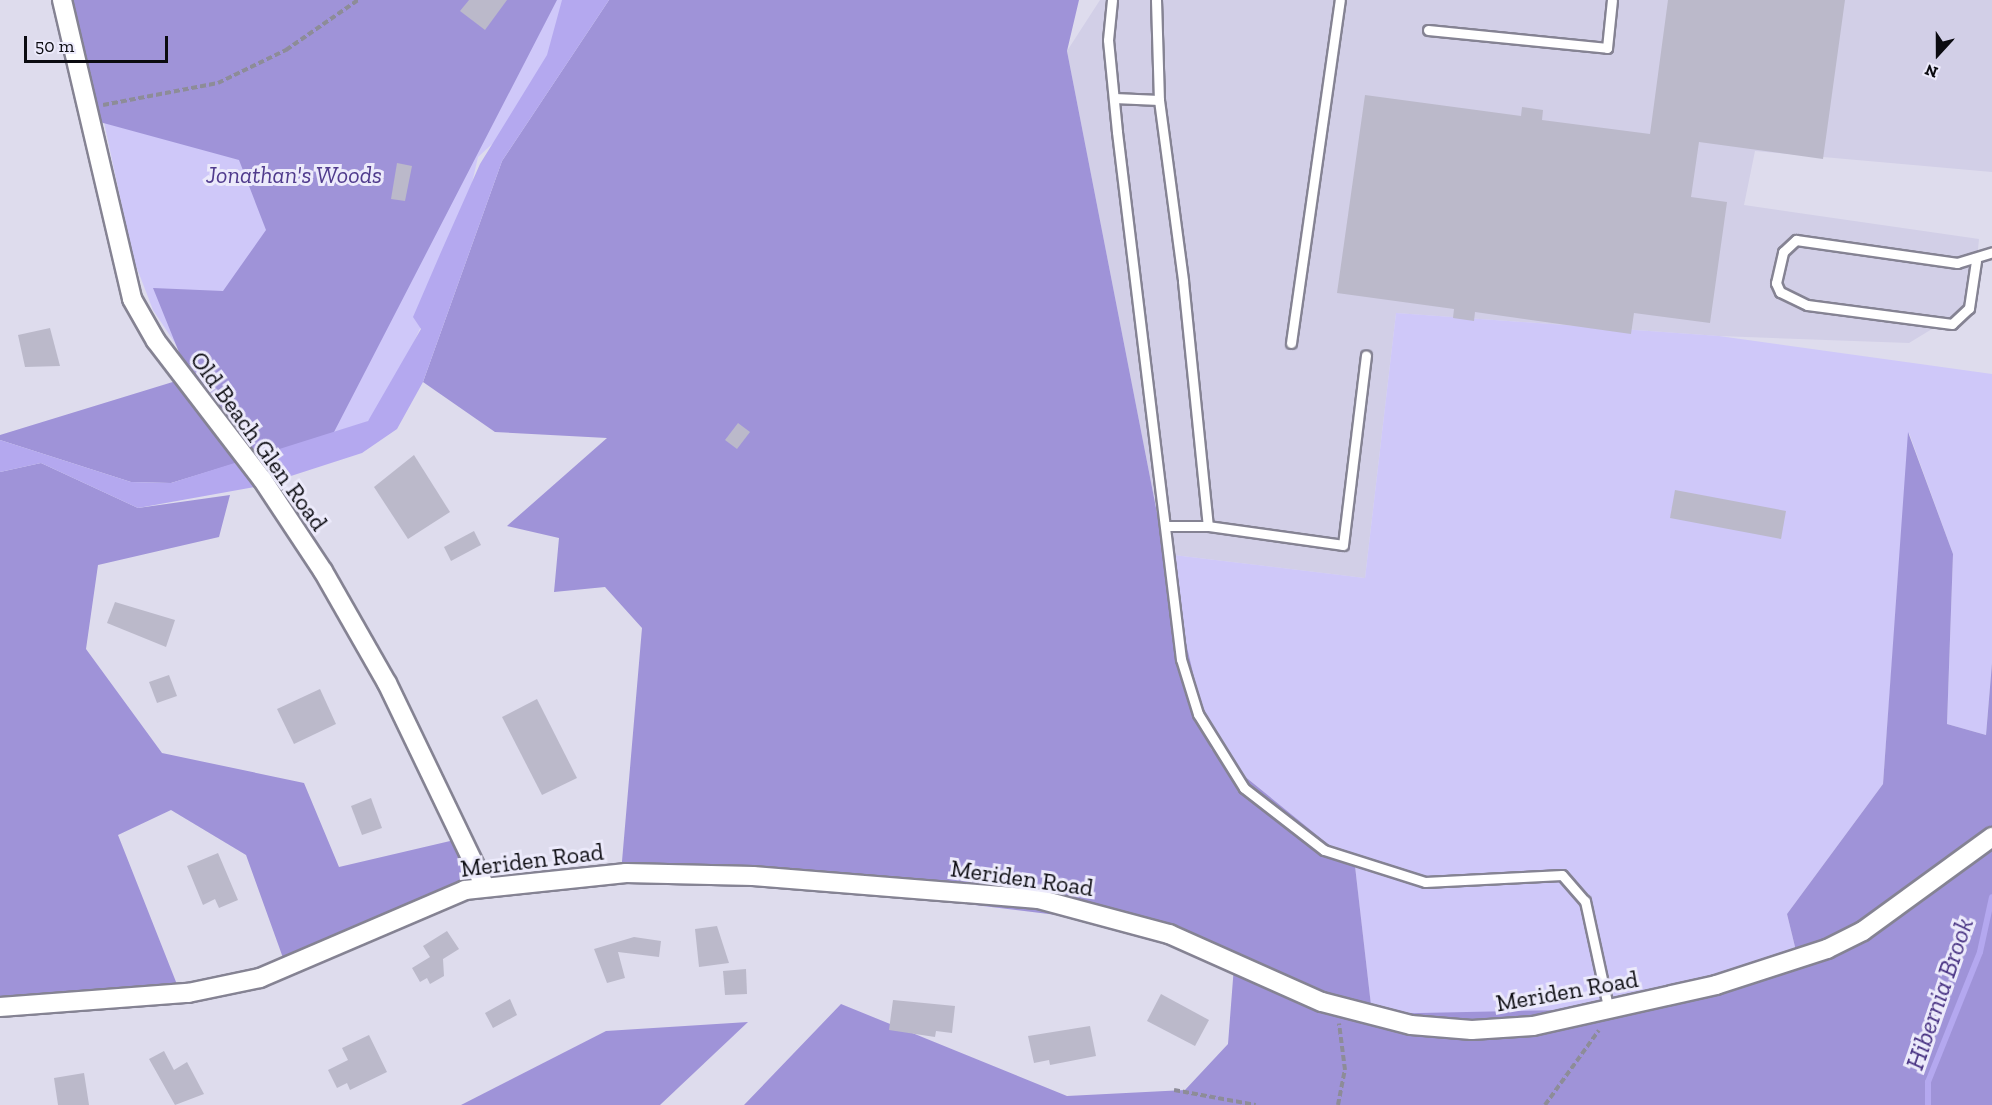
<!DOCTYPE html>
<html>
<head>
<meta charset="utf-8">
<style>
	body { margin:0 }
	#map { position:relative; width:1992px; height:1105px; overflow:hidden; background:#dedced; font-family:"Zilla Slab",serif }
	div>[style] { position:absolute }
	.built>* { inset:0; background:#d2cfe7 }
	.green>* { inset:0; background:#cfc8f9 }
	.forest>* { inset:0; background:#9f93d8 }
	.water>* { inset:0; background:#b4a8ef }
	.stream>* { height:6px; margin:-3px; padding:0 3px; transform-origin:3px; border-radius:3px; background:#b4a8ef }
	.building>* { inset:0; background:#bbb9ca }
	.path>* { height:4px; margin-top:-2px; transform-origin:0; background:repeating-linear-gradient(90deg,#8d8c98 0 6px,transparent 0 9px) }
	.roads { filter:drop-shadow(2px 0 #858393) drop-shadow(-2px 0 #858393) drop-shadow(0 2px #858393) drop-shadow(0 -2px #858393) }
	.lane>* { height:9px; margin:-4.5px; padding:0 4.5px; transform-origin:4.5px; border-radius:4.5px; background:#fff }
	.street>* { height:18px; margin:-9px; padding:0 9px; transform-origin:9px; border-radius:9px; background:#fff }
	span { translate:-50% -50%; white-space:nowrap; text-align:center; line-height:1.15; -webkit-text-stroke:6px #eceafb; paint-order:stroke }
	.park-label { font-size:24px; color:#503b8d; font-style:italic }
	.street-label { font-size:24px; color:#0b0b10 }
	.water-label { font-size:26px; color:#473182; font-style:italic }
	.north { position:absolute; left:1908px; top:24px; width:60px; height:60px; -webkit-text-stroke:4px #eceafb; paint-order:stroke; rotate:201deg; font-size:16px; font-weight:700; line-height:24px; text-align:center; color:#0b0b10 }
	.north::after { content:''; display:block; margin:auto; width:21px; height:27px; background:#0b0b10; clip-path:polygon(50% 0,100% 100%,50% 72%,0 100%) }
	.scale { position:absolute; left:24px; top:36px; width:144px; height:27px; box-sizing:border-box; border:3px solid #0b0b10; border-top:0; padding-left:8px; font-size:18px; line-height:21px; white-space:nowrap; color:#0b0b10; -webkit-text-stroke:4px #eceafb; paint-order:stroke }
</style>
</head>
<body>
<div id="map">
	<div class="built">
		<div style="clip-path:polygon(1100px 0,1992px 0,1992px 172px,1755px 151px,1744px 205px,1979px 239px,1973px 304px,1909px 343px,1719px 336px,1396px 313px,1365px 578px,1165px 554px,1067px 51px)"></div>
	</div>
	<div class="green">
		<div style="clip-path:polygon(78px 0,578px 0,514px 124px,478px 157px,458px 244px,387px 402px,345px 443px,296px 465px,177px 346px,153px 310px,133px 258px)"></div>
		<div style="clip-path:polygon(1396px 313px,1719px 336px,1992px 374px,1992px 663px,1986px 735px,1947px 724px,1953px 554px,1909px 433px,1883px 784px,1787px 914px,1798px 959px,1614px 1009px,1372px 1015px,1355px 866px,1211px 749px,1165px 554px,1365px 578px)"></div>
	</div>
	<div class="forest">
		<div style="clip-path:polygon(61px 0,557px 0,333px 434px,171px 483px,131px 482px,0 440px,0 435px,189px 377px,153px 288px,223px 291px,266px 230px,239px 160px,85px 118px)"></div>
		<div style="clip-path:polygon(609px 0,1079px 0,1067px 51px,1165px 554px,1211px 749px,1355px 866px,1372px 1014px,1614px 1009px,1798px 959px,1787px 914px,1883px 784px,1908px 432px,1953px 554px,1947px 724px,1986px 735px,1992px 663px,1992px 1105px,744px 1105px,841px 1004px,1067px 1096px,1185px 1090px,1228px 1044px,1234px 966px,1122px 923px,785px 882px,621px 873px,642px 628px,605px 587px,554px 592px,559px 538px,507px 526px,607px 438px,495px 432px,423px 382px,502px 161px)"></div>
		<div style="clip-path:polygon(41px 463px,138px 508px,230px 495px,219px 537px,98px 565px,86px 649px,162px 753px,304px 783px,339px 867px,463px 838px,479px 886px,287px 969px,246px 855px,171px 810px,118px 835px,180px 992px,0 1006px,0 472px)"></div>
		<div style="clip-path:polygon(748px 1022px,660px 1105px,461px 1105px,606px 1031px)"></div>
	</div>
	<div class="water">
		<div style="clip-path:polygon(562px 0,609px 0,502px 161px,423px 382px,397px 429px,362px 453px,260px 486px,138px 508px,41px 463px,0 472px,0 440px,131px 482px,171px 483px,368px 421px,421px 329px,413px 317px,441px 252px,480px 164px,547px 55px)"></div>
	</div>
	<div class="stream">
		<div style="left:1928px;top:1105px;width:23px;rotate:-90deg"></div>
		<div style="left:1928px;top:1082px;width:140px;rotate:-68.2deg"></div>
		<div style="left:1980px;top:952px;width:56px;rotate:-77.7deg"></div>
	</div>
	<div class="building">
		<div style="clip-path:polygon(469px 0,507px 0,485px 30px,460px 11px)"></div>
		<div style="clip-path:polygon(1668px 0,1845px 0,1823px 159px,1699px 142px,1691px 197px,1727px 202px,1710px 323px,1634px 313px,1631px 334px,1475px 312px,1474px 321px,1453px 318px,1454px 309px,1337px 293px,1365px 95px,1521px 116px,1522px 107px,1543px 110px,1542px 120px,1650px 134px)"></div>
		<div style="clip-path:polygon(397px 163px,412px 166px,405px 201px,391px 199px)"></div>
		<div style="clip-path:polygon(50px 328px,60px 366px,25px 367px,18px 335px)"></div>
		<div style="clip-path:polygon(738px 423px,750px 432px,737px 449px,725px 440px)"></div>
		<div style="clip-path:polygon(414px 455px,450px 512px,408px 539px,374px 487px)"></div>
		<div style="clip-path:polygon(1675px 490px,1786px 511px,1781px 539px,1670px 518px)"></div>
		<div style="clip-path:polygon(474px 531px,481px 545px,451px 561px,444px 547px)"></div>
		<div style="clip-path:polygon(115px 602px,175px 620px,166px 647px,107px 623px)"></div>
		<div style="clip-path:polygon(169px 675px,177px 696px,157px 703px,149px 682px)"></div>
		<div style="clip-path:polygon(320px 689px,336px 724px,294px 744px,277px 709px)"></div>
		<div style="clip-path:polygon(537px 699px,577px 778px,542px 795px,502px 717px)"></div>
		<div style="clip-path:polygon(371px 798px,382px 828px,362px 835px,351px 806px)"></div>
		<div style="clip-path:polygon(218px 853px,238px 900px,219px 908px,215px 899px,203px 905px,187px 866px)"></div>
		<div style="clip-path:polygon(717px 926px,729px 963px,699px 967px,695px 929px)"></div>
		<div style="clip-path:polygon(447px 931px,459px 949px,443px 959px,444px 976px,430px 984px,427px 978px,420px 982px,412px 968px,430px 957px,423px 946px)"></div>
		<div style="clip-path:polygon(634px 937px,661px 941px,659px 957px,618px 952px,625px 978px,607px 983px,594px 949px)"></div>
		<div style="clip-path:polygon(746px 969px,747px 994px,725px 995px,723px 971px)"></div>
		<div style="clip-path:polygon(1161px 994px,1209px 1020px,1195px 1046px,1147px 1021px)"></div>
		<div style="clip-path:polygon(510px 999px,517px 1015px,493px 1028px,485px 1013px)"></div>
		<div style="clip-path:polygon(893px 1000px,955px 1006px,952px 1033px,936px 1031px,935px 1037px,889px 1030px)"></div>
		<div style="clip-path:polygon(1090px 1026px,1096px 1056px,1050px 1065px,1049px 1060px,1034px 1063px,1028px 1036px)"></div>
		<div style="clip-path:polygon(369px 1035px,387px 1072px,350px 1090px,347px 1083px,337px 1088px,328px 1070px,348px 1060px,342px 1048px)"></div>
		<div style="clip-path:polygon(164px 1051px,174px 1070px,187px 1062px,204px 1094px,175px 1105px,149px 1059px)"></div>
		<div style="clip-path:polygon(84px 1073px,89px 1105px,58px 1105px,54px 1078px)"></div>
	</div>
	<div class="path">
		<div style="left:103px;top:105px;width:117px;rotate:-10.8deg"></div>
		<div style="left:218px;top:83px;width:76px;rotate:-25.9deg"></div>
		<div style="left:286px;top:50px;width:88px;rotate:-34.8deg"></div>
		<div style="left:1174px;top:1090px;width:83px;rotate:10.4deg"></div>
		<div style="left:1338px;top:1105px;width:36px;rotate:-79deg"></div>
		<div style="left:1345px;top:1070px;width:47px;rotate:-97.3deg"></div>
		<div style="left:1545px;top:1105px;width:92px;rotate:-54.2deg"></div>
	</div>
	<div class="roads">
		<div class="lane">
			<div style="left:1112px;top:0;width:40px;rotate:95.7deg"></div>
			<div style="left:1108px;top:40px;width:92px;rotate:84.4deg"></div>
			<div style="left:1117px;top:132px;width:531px;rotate:83.08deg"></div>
			<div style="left:1181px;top:659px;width:58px;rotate:72.8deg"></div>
			<div style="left:1198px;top:714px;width:87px;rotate:58.1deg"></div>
			<div style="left:1244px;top:788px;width:101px;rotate:37.8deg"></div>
			<div style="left:1324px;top:850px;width:106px;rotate:17.6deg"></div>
			<div style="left:1425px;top:882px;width:137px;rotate:-2.9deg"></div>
			<div style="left:1562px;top:875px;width:35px;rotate:49deg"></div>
			<div style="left:1585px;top:901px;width:113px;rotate:77.7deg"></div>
			<div style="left:1156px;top:0;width:100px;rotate:88.3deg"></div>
			<div style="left:1428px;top:30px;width:180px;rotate:5.7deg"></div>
			<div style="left:1607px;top:48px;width:48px;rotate:-84.1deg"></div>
			<div style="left:1114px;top:98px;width:45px;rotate:2.5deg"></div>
			<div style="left:1159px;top:100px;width:183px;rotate:82.4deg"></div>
			<div style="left:1183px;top:281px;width:246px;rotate:84.2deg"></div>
			<div style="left:1208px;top:526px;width:41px;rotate:180deg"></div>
			<div style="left:1976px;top:261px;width:48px;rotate:98.5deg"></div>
			<div style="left:1969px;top:308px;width:23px;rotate:137deg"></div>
			<div style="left:1952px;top:324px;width:146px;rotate:-172.5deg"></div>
			<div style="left:1807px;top:305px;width:30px;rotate:-154deg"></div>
			<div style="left:1780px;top:292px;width:10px;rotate:-114deg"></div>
			<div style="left:1776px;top:283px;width:32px;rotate:-77deg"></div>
			<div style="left:1783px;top:252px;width:18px;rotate:-43deg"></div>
			<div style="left:1796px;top:240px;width:163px;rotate:8.1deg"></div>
			<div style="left:1957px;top:263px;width:37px;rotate:-17deg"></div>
			<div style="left:1291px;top:343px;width:346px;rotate:-81.9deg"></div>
			<div style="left:1208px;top:526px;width:136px;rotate:8deg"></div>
			<div style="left:1343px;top:545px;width:191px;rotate:-83.1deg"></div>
		</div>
		<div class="street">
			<div style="left:62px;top:0;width:307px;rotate:76.8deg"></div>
			<div style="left:132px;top:299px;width:48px;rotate:60.3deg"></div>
			<div style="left:156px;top:341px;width:174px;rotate:52.5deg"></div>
			<div style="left:262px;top:479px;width:110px;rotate:56.5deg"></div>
			<div style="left:323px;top:571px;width:129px;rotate:60.3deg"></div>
			<div style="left:387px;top:683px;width:226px;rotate:64.3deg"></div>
			<div style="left:0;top:1007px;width:189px;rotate:-4.3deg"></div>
			<div style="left:188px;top:993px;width:74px;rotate:-11.8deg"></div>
			<div style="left:260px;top:978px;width:223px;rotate:-23.2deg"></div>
			<div style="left:465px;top:890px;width:162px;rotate:-6deg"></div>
			<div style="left:626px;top:873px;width:127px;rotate:1.4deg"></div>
			<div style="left:753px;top:876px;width:286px;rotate:4.6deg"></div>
			<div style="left:1038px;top:899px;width:136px;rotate:15deg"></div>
			<div style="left:1169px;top:934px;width:167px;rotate:24deg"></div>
			<div style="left:1322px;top:1002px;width:92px;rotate:14.5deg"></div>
			<div style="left:1411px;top:1025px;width:61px;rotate:4.7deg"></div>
			<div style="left:1472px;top:1030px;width:61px;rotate:-3.8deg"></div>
			<div style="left:1533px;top:1026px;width:188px;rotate:-12.6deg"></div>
			<div style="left:1716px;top:985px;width:117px;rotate:-18deg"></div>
			<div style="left:1827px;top:949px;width:40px;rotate:-26.6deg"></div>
			<div style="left:1863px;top:931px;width:160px;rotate:-36.1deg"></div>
		</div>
	</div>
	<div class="park-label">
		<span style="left:294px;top:175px">Jonathan's Woods</span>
	</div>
	<div class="street-label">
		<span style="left:259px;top:441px;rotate:54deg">Old Beach Glen Road</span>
		<span style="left:532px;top:860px;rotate:-7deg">Meriden Road</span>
		<span style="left:1022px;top:878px;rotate:8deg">Meriden Road</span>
		<span style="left:1567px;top:991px;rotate:-10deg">Meriden Road</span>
	</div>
	<div class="water-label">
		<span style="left:1940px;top:994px;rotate:-71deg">Hibernia Brook</span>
	</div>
	<div class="north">N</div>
	<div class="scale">50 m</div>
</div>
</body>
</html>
